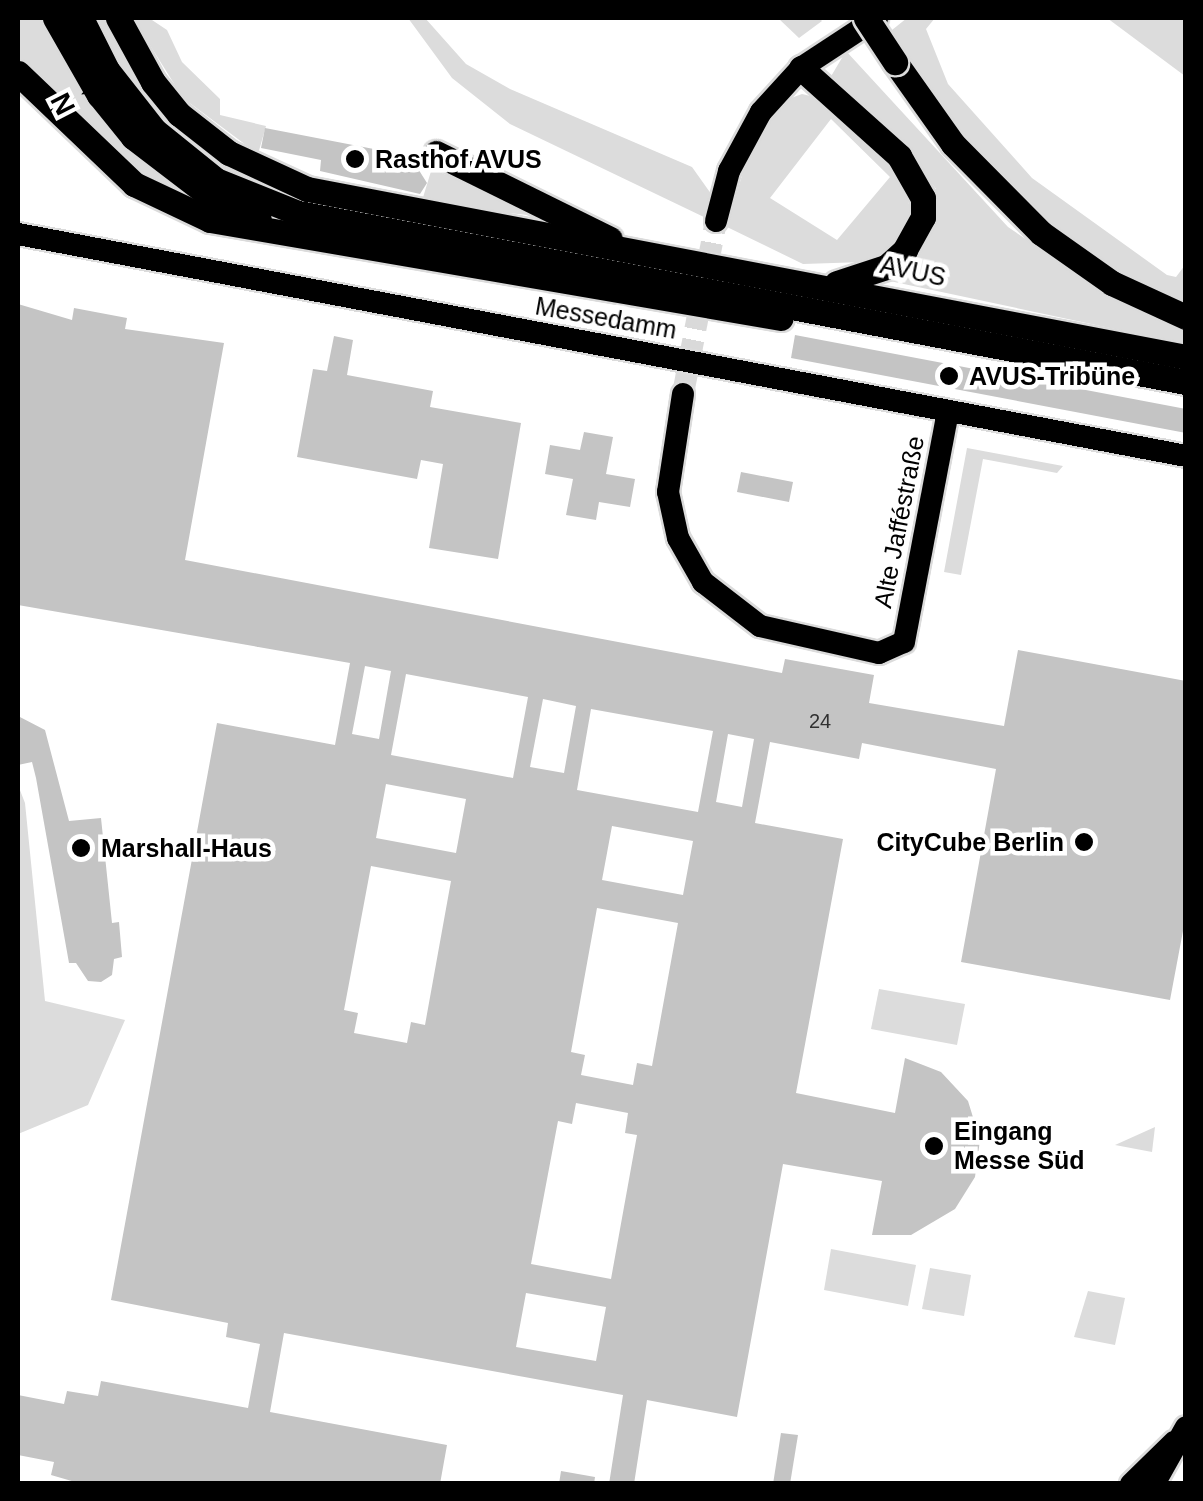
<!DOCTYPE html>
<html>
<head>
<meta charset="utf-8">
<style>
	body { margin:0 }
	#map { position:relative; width:1203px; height:1501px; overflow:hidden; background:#fff; font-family:Helvetica,sans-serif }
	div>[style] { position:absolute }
	.green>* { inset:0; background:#dcdcdc }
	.building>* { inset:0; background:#c4c4c4 }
	.major-tunnel>* { height:22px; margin-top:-11px; transform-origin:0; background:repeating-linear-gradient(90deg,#d9d9d9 0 22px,transparent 0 33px) }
	.roads { filter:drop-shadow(2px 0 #dbdbdb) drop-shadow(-2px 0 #dbdbdb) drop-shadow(0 2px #dbdbdb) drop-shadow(0 -2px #dbdbdb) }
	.major>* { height:22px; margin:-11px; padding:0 11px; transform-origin:11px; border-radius:11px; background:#000 }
	.highway>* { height:25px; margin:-12.5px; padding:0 12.5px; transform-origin:12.5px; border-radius:12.5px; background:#000 }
	.bridges { filter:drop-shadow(2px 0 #dbdbdb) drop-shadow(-2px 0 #dbdbdb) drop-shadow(0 2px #dbdbdb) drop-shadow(0 -2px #dbdbdb) }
	.highway-bridge>* { height:25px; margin:-12.5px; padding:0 12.5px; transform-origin:12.5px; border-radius:12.5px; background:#000 }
	.dots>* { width:28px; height:28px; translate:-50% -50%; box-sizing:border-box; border:5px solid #fff; border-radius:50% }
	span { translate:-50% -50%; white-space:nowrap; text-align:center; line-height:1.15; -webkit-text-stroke:9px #fff; paint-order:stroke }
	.number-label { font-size:20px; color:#313131 }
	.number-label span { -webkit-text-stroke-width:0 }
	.poi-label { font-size:25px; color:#000; font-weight:700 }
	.left { translate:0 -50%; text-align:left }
	.right { translate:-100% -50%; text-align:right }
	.street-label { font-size:25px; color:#000 }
	.frame { position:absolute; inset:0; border:20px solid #000; pointer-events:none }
	.north { position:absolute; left:40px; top:40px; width:100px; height:100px; -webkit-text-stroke:8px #fff; paint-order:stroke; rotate:243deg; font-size:28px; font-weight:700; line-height:40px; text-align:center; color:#000 }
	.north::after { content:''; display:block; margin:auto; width:35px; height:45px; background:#000; clip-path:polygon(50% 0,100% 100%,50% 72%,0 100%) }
</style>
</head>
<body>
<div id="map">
	<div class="green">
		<div style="clip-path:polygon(18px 18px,46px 18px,130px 147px,172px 187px,157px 187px,118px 158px,18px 60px)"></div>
		<div style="clip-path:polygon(94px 18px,106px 18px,144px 88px,233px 173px,160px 120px,124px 74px)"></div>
		<div style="clip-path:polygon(133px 18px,149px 18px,167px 30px,182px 62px,220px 99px,220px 115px,266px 126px,258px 154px,183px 98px)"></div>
		<div style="clip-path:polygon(408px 18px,425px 18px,466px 64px,510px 89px,692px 167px,714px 198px,706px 218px,510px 124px,452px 78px)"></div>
		<div style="clip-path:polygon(778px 18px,819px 18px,822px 21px,799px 38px)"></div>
		<div style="clip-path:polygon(907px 18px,935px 18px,926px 29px,948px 84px,1032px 178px,1167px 275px,1176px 277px,1185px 265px,1185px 306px,1135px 287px,1050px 231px,965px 142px,887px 34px)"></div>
		<div style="clip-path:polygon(1107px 18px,1185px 18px,1185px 76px)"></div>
		<div style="clip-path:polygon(846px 51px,1008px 227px,1107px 294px,1185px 331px,1185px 344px,885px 280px,919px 256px,935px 222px,936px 189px,901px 142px,830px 78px)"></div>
		<div style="clip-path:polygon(evenodd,802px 94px,823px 99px,896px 162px,913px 217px,892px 250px,864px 262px,803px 264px,727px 227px,747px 158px,783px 101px,802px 94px,831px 119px,890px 177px,837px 240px,770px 198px,831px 119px)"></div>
		<div style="clip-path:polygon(450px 166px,537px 216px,421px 204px,432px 168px,446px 175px)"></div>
		<div style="clip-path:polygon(967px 448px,1063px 466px,1057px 473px,983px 459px,961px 575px,944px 572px)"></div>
		<div style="clip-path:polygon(18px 785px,25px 803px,45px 1001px,125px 1020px,88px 1105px,18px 1134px)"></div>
		<div style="clip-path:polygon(879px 989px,965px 1004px,957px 1045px,871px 1029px)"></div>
		<div style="clip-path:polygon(1155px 1127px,1152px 1152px,1115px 1145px)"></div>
		<div style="clip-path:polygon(831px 1249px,916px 1265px,908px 1306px,824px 1290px)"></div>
		<div style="clip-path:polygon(930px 1268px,971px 1275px,964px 1316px,922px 1309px)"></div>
		<div style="clip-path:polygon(1088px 1291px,1125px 1298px,1115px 1345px,1074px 1337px)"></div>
	</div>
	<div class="building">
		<div style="clip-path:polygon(265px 128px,410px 156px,427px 183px,420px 194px,320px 171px,321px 160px,261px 148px)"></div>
		<div style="clip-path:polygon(evenodd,18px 304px,72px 320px,74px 308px,127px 318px,125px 329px,224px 343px,185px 560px,782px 673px,785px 659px,874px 675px,869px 703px,1004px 726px,1018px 650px,1186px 681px,1186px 915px,1170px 1000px,961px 962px,996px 769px,862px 743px,859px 759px,770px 742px,755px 823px,843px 839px,796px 1093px,895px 1113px,905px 1058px,941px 1072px,968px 1101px,980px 1140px,975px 1177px,955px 1209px,911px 1235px,872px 1235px,882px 1181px,783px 1164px,737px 1417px,647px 1400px,634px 1484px,609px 1484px,623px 1395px,284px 1333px,270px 1412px,447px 1445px,440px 1484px,82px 1484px,51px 1475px,54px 1462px,18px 1455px,18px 1395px,64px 1404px,67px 1391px,98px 1396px,101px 1381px,248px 1408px,260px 1344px,226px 1337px,228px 1323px,111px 1300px,217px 723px,335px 745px,350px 663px,18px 605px,18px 304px,365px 666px,391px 671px,379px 739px,352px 734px,365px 666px,18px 304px,406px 674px,528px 697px,513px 778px,391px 755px,406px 674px,18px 304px,543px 699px,576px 706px,564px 773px,530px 767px,543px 699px,18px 304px,591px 709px,713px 731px,698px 812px,577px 790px,591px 709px,18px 304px,728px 734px,754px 739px,742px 807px,716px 802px,728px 734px,18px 304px,386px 784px,466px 799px,456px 853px,376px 838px,386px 784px,18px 304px,612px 826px,693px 841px,683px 895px,602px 880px,612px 826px,18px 304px,371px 866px,451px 881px,425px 1025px,411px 1022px,407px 1043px,354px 1033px,358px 1013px,344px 1010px,371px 866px,18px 304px,597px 908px,678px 923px,652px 1066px,637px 1063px,633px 1085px,581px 1075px,585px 1055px,571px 1052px,597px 908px,18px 304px,576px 1103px,628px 1113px,625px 1133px,637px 1135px,611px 1279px,531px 1264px,558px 1121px,572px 1124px,576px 1103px,18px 304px,526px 1293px,606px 1307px,596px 1361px,516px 1347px,526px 1293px)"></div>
		<div style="clip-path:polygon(795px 335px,1186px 409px,1186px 433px,791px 358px)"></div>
		<div style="clip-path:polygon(334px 336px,353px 340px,347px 375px,433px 391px,430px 407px,521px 423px,498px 559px,429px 548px,443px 464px,421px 460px,417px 479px,297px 457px,313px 369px,327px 371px)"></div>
		<div style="clip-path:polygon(584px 432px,613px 437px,606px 474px,635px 479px,630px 507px,599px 502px,596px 520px,566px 515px,573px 479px,545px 474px,550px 445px,580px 450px)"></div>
		<div style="clip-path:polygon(741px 472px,793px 482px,789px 502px,737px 492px)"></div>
		<div style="clip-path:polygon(18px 716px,45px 730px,69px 821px,101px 818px,112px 923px,119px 922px,122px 957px,114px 959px,112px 975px,101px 982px,88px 981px,76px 963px,69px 963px,36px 778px,32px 762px,18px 765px)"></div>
		<div style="clip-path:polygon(781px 1433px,798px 1435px,790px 1484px,773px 1484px)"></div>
		<div style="clip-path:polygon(561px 1471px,595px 1477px,594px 1484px,559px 1484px)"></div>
	</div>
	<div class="major-tunnel">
		<div style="left:683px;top:394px;width:176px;rotate:-79.2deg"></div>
	</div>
	<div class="roads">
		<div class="major">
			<div style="left:716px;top:221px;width:52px;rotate:-75.4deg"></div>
			<div style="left:729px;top:171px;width:67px;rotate:-61.5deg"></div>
			<div style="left:761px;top:112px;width:59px;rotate:-47.7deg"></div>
			<div style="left:801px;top:68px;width:91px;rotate:-33.3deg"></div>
			<div style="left:18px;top:234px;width:1189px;rotate:10.76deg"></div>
			<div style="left:683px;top:394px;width:99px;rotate:98.7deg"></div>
			<div style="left:668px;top:492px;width:47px;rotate:77.7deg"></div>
			<div style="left:678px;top:538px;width:51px;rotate:60.4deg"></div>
			<div style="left:703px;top:582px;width:72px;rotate:37.7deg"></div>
			<div style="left:760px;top:626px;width:122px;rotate:12.8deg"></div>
			<div style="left:879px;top:653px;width:27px;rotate:-24deg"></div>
			<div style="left:904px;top:642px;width:234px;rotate:-79.2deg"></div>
			<div style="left:1131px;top:1484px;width:60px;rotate:-44.3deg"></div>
			<div style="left:1154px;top:1484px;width:65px;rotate:-60.7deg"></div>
		</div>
		<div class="highway">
			<div style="left:55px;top:18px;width:89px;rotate:60.3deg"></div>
			<div style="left:99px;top:95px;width:54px;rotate:51deg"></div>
			<div style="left:133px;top:137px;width:102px;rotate:37.4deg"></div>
			<div style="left:214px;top:199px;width:49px;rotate:24deg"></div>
			<div style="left:81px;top:18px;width:58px;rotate:63.4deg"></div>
			<div style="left:107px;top:70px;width:76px;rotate:51.9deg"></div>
			<div style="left:154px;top:130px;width:80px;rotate:38.9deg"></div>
			<div style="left:216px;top:180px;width:88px;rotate:21.9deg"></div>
			<div style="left:298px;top:213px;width:904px;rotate:10.78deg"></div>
			<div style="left:118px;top:18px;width:73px;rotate:61.3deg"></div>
			<div style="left:153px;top:82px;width:41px;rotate:50.9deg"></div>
			<div style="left:179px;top:114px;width:63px;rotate:38deg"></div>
			<div style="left:229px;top:153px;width:86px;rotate:24.8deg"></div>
			<div style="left:307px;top:189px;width:895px;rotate:10.82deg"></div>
			<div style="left:895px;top:62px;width:100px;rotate:54.7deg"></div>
			<div style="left:953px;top:144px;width:125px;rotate:45.3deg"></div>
			<div style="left:1041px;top:233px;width:87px;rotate:35.2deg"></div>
			<div style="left:1112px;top:283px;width:81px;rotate:24.7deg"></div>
			<div style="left:801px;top:68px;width:132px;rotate:41.9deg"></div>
			<div style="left:899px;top:156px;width:48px;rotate:60.3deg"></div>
			<div style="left:923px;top:198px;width:19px;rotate:90deg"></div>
			<div style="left:923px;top:217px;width:38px;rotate:119deg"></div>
			<div style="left:905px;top:250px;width:25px;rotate:138deg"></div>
			<div style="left:886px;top:267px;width:52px;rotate:161.9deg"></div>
			<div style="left:18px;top:73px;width:161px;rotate:43.7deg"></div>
			<div style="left:134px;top:184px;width:84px;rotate:25.3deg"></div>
			<div style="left:210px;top:220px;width:579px;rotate:9.74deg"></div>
			<div style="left:436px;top:153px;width:194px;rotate:26.3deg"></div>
		</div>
	</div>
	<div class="bridges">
		<div class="highway-bridge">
			<div style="left:866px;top:18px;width:53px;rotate:56.6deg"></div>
		</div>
	</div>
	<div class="dots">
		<div style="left:355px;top:159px;background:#000"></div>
		<div style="left:949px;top:376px;background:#000"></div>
		<div style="left:1084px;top:842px;background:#000"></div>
		<div style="left:81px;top:848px;background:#000"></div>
		<div style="left:934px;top:1146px;background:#000"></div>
	</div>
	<div class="number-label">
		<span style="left:820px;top:721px">24</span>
	</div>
	<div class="poi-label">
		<span class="left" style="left:375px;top:159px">Rasthof AVUS</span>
		<span class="left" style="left:969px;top:376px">AVUS-Tribüne</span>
		<span class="right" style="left:1064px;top:842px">CityCube Berlin</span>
		<span class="left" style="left:101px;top:848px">Marshall-Haus</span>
		<span class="left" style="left:954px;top:1146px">Eingang<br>Messe Süd</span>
	</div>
	<div class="street-label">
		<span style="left:913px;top:271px;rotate:12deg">AVUS</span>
		<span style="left:606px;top:318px;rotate:10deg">Messedamm</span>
		<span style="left:899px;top:522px;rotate:-79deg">Alte Jafféstraße</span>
	</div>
	<div class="frame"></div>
	<div class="north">N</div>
</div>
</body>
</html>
